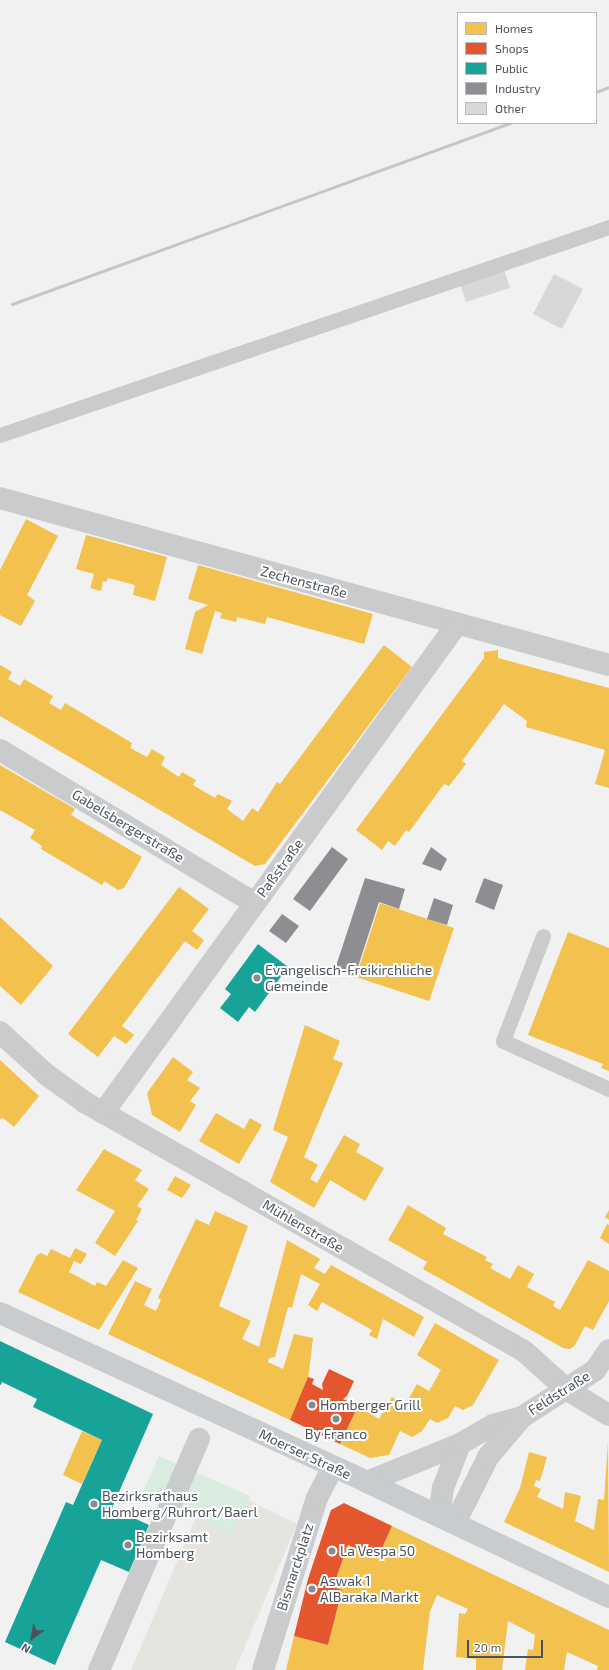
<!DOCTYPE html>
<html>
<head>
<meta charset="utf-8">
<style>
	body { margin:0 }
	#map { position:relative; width:609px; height:1670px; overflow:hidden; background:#f1f1f1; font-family:"Exo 2",sans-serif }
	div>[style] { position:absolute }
	.commercial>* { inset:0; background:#e5e4df }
	.green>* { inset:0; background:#d8ede0 }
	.homes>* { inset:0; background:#f2c14e }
	.shops>* { inset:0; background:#e4572e }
	.public>* { inset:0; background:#17a398 }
	.industry>* { inset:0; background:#8d8d92 }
	.building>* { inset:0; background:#d7d8da }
	.lane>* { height:15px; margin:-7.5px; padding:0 7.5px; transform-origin:7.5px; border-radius:7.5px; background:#c9cbcc }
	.street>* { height:22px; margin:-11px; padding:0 11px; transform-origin:11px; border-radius:11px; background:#c9cbcc }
	.secondary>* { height:22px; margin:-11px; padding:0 11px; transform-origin:11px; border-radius:11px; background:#c9ccce }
	.rail>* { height:3px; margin:-1.5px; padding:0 1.5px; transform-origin:1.5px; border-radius:1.5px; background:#c5c6c7 }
	.dots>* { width:11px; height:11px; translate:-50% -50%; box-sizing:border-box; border:2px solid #fff; border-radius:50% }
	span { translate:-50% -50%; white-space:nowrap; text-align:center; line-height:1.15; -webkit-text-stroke:4px #fff; paint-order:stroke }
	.street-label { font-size:14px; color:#4a535b }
	.poi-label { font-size:14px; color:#4a535b }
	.left { translate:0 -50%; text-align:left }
	.legend { position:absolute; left:457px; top:12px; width:140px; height:112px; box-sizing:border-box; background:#fff; border:1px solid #b7babd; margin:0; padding:5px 7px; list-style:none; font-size:12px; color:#4a535b }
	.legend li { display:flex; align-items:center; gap:8px; height:20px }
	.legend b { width:20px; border:1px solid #b7babd }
	.north { position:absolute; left:12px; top:1618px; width:40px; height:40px; -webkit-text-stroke:3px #fff; paint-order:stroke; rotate:212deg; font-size:11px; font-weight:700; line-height:16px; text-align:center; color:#4a535b }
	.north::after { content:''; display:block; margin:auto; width:14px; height:18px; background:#4a535b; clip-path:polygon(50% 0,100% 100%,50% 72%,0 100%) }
	.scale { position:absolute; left:467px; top:1640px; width:76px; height:18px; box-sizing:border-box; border:2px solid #4a535b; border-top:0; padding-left:5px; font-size:12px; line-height:14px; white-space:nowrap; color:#4a535b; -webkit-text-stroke:3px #fff; paint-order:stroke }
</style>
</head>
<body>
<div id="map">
	<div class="commercial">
		<div style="clip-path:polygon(211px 1482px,297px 1524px,235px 1670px,131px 1670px)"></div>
	</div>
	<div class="green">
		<div style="clip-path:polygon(159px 1456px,250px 1496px,233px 1534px,142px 1494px)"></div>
	</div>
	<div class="homes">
		<div style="clip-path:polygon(26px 519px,58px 536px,27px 595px,35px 601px,21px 626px,0 615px,0 570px)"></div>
		<div style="clip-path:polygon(86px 535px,167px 557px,155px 601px,133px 595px,135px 585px,108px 578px,106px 582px,103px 581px,101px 591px,90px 588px,94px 574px,76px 569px)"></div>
		<div style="clip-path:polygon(198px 565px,373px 614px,364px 644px,267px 617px,265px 624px,237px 617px,236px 622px,220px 618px,222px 613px,215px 611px,202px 654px,185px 649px,195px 612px,208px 605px,188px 599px)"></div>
		<div style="clip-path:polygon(384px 645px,412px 667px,265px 864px,255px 866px,0 716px,0 665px,12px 672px,8px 679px,20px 686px,24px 679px,53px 696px,49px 703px,61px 710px,65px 703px,132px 743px,130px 748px,147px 757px,152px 749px,165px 757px,161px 765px,179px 777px,182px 772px,196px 780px,193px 785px,215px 798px,218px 794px,232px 801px,227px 809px,243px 821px,252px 808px,258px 812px,277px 782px,280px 784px)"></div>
		<div style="clip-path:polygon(498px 650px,498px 658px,609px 688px,609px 788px,595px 784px,605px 750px,526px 727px,527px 721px,504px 704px,462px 761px,466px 764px,449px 786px,444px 784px,409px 832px,406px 830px,395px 846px,388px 841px,382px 850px,356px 830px,484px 658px,484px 652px)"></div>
		<div style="clip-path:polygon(0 765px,75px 809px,71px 815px,142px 857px,124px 888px,118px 890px,104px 881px,102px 885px,41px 849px,42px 846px,30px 838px,35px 830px,0 810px)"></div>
		<div style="clip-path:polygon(179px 887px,209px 909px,192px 931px,204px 940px,197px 950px,185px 941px,122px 1026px,134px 1035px,126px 1044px,114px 1036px,98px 1057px,68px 1034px)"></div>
		<div style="clip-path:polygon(380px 903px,454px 928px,429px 1001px,356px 977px)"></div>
		<div style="clip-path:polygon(0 917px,53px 966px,21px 1005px,0 986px)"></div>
		<div style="clip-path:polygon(568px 932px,609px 948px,609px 1071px,601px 1068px,603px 1064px,528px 1035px)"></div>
		<div style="clip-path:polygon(305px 1025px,340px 1041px,333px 1059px,343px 1063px,304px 1157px,318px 1165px,310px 1179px,317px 1183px,344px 1135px,360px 1144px,356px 1152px,384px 1168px,365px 1201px,330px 1180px,314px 1208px,270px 1182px,288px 1137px,273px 1130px)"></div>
		<div style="clip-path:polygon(173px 1057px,193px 1072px,187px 1080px,200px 1088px,190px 1101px,196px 1105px,180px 1132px,152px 1115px,147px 1093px)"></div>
		<div style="clip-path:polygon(0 1060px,39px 1096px,14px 1127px,3px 1118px,0 1119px)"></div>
		<div style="clip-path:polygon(216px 1113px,244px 1129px,250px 1118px,262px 1125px,239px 1164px,199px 1141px)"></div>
		<div style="clip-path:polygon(104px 1149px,142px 1170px,135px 1180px,149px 1189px,137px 1206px,142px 1209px,136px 1220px,138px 1221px,115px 1256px,95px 1243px,115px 1211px,76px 1190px)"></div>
		<div style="clip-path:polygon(175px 1176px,191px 1185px,182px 1198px,167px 1190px)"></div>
		<div style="clip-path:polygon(408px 1205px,446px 1228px,443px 1234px,487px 1257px,485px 1260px,493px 1264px,490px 1268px,510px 1279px,518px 1265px,534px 1274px,527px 1287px,555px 1302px,553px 1306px,560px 1310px,588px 1260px,609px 1271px,609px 1301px,593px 1330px,585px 1326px,575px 1345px,570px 1349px,563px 1348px,423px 1269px,427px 1262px,388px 1240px)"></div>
		<div style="clip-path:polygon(609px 1210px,609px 1220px,605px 1217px)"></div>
		<div style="clip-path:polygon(215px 1211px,248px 1226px,219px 1306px,251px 1321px,242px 1339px,259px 1347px,287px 1240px,320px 1259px,314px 1268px,325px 1274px,331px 1265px,424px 1317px,414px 1337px,383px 1319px,377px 1339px,369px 1335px,372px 1330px,322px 1302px,317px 1311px,308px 1305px,320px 1284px,301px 1274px,292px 1308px,288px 1307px,275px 1357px,269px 1358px,268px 1362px,283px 1369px,294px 1334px,313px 1338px,308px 1380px,290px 1420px,108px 1334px,135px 1281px,152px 1289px,144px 1305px,156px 1311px,161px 1300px,158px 1298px,196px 1219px,209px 1225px)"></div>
		<div style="clip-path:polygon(607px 1224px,609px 1225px,609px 1244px,600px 1238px)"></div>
		<div style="clip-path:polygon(75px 1248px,87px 1254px,81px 1264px,74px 1261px,69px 1272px,95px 1286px,97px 1282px,106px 1286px,123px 1260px,138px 1268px,99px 1330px,18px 1292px,37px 1255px,41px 1253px,47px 1256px,51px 1249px,70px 1258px)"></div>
		<div style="clip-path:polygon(435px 1323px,499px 1360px,473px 1405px,463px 1410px,455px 1406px,448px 1418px,437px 1423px,430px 1419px,422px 1431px,412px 1437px,400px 1431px,389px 1455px,370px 1458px,340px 1444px,358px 1406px,379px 1419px,392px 1397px,405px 1405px,417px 1384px,429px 1391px,441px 1370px,417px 1355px)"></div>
		<div style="clip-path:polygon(82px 1431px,102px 1440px,82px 1484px,63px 1475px)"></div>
		<div style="clip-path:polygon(608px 1442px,609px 1572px,504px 1522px,520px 1488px,529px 1452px,547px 1457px,540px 1481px,536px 1480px,534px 1486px,541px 1489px,537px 1497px,563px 1509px,565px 1492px,581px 1496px,575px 1521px,594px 1530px,598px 1499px,604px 1500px)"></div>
		<div style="clip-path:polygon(392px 1526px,609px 1630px,609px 1670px,597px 1670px,598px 1666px,567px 1652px,564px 1670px,525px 1670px,528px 1649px,533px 1650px,535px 1635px,508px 1621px,502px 1670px,476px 1670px,476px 1659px,456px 1657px,459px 1613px,465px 1614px,468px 1609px,437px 1595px,430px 1611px,423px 1670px,286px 1670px,294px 1636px,328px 1645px,342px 1590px,333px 1587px,348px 1545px,378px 1557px)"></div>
	</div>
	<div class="shops">
		<div style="clip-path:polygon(329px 1369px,354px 1381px,347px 1396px,343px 1399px,358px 1406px,340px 1444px,290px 1420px,308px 1377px,314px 1379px,312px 1384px,323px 1390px,322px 1384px)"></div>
		<div style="clip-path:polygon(344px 1503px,392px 1526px,378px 1557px,348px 1545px,333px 1587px,342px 1590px,328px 1645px,294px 1636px,308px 1579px,331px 1510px)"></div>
	</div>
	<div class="public">
		<div style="clip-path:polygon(258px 944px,288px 967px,255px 1012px,249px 1007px,238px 1022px,220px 1008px,231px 994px,225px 989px)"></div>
		<div style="clip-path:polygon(0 1341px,153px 1414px,112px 1508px,149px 1525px,129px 1572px,101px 1560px,55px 1665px,5px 1642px,66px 1502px,73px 1505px,102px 1440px,33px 1407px,37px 1399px,2px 1382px,0 1386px)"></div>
	</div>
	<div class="industry">
		<div style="clip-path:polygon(332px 847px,348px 859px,310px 911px,293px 899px)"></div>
		<div style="clip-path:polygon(431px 847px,447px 859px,441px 871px,422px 864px)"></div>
		<div style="clip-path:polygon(365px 878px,405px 889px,399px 909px,379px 902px,355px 976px,335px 969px)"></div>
		<div style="clip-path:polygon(484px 878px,503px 885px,494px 910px,475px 902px)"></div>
		<div style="clip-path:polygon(434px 898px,453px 905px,447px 925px,427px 919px)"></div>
		<div style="clip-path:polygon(282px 914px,299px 926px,286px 943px,269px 931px)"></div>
	</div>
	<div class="building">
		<div style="clip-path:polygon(504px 270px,510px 288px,466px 302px,460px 285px)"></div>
		<div style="clip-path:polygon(554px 274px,583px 289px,562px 329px,533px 314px)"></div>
	</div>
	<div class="lane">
		<div style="left:0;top:435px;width:644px;rotate:-18.86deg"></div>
		<div style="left:543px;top:936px;width:112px;rotate:110.9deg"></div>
		<div style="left:503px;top:1041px;width:116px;rotate:24.4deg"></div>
	</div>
	<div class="street">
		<div style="left:0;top:498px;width:631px;rotate:15.33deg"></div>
		<div style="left:0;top:750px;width:297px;rotate:31deg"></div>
		<div style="left:0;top:1032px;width:64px;rotate:42.5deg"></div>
		<div style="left:47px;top:1075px;width:48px;rotate:35.7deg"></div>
		<div style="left:86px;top:1103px;width:503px;rotate:29.52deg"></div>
		<div style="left:524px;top:1351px;width:57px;rotate:42.1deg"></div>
		<div style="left:566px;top:1389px;width:50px;rotate:31.2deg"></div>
		<div style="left:103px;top:1113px;width:604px;rotate:-54.1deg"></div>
		<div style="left:367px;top:1482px;width:100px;rotate:-22.2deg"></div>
		<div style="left:439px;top:1516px;width:28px;rotate:-82deg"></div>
		<div style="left:443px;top:1488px;width:47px;rotate:-68.9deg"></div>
		<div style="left:460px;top:1444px;width:38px;rotate:-30deg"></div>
		<div style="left:493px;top:1425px;width:30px;rotate:-15deg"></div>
		<div style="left:522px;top:1417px;width:52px;rotate:-32.5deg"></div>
		<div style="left:566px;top:1389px;width:35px;rotate:-33deg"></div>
		<div style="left:595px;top:1370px;width:24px;rotate:-55deg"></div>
		<div style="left:455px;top:1523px;width:74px;rotate:-63.4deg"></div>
		<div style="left:488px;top:1457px;width:52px;rotate:-49.6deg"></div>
		<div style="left:99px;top:1670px;width:252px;rotate:-66.6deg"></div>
		<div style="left:263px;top:1670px;width:180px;rotate:-72.6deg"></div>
		<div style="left:317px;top:1498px;width:35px;rotate:-63deg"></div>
	</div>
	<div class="secondary">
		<div style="left:0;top:1313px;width:404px;rotate:24.7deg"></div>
		<div style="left:367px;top:1482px;width:268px;rotate:25.4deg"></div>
	</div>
	<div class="rail">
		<div style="left:596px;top:92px;width:14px;rotate:-21deg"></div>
		<div style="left:12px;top:304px;width:530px;rotate:-19.97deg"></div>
	</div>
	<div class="dots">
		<div style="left:257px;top:978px;background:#848a90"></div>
		<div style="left:312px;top:1405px;background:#848a90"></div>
		<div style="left:336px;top:1419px;background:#848a90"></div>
		<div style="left:94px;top:1504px;background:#848a90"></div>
		<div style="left:128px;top:1545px;background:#848a90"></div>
		<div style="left:332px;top:1551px;background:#848a90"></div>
		<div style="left:312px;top:1589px;background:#848a90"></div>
	</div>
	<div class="street-label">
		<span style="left:304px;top:582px;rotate:15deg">Zechenstraße</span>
		<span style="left:128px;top:826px;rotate:31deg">Gabelsbergerstraße</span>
		<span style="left:280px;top:868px;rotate:-54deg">Paßstraße</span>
		<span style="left:303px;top:1226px;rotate:30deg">Mühlenstraße</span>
		<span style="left:559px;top:1393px;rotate:-32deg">Feldstraße</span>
		<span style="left:305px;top:1454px;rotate:25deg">Moerser Straße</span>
		<span style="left:295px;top:1567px;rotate:-72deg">Bismarckplatz</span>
	</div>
	<div class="poi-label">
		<span class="left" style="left:265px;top:978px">Evangelisch-Freikirchliche<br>Gemeinde</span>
		<span class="left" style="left:320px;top:1405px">Homberger Grill</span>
		<span style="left:336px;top:1434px">By Franco</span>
		<span class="left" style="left:102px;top:1504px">Bezirksrathaus<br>Homberg/Ruhrort/Baerl</span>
		<span class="left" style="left:136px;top:1545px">Bezirksamt<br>Homberg</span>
		<span class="left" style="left:340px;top:1551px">La Vespa 50</span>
		<span class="left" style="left:320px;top:1589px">Aswak 1<br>AlBaraka Markt</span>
	</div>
	<ul class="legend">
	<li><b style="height:11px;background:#f2c14e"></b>Homes</li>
	<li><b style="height:11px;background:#e4572e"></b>Shops</li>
	<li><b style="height:11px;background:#17a398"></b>Public</li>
	<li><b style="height:11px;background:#8d8d92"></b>Industry</li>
	<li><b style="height:11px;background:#d7d8da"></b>Other</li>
	</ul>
	<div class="north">N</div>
	<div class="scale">20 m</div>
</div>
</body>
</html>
